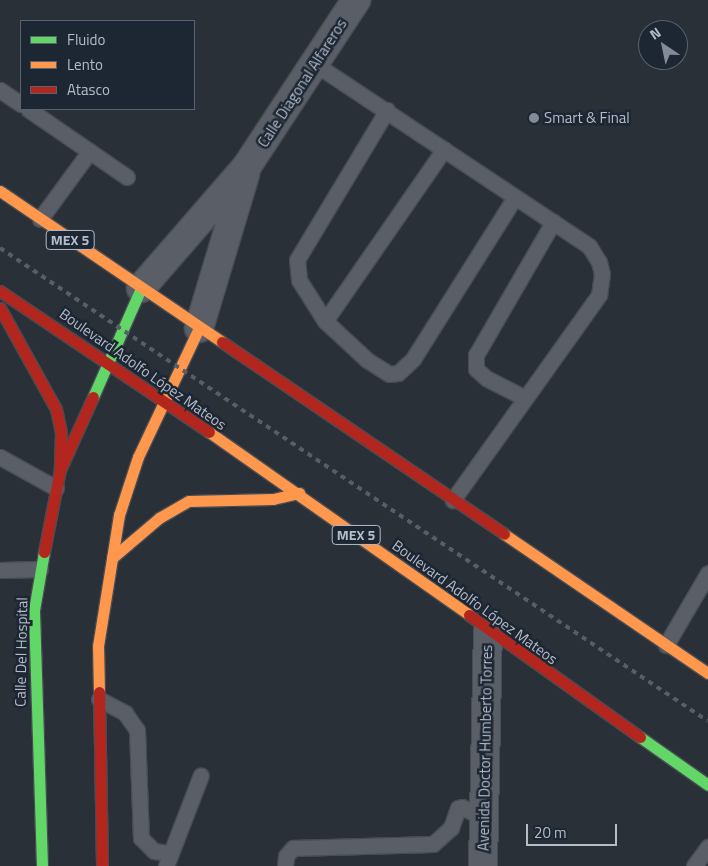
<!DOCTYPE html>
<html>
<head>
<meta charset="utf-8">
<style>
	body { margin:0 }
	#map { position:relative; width:708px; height:866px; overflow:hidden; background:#2a3038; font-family:"Titillium Web",sans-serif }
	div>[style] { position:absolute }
	.roads { filter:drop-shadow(1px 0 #484c53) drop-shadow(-1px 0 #484c53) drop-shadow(0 1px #484c53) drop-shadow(0 -1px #484c53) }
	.lane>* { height:15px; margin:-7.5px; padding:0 7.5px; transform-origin:7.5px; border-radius:7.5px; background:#5a5e66 }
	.street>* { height:28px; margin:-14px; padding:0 14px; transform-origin:14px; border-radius:14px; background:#5a5e66 }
	.fast>* { height:11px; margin:-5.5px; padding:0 5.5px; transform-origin:5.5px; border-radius:5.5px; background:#63d668 }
	.slow>* { height:11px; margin:-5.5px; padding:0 5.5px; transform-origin:5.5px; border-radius:5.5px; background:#ff974d }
	.jam>* { height:11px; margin:-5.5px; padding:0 5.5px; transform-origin:5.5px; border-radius:5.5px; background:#b3261e }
	.rail>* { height:4px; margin-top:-2px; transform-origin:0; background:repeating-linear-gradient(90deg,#595d64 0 5px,transparent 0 10px) }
	.dots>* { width:14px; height:14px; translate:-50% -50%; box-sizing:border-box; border:2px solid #1d2633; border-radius:50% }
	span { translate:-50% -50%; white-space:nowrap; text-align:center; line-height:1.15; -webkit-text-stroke:5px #1d2633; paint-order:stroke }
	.shield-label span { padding:1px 4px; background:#1d2633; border:1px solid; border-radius:4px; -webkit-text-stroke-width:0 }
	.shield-label { font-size:14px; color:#b4bcc9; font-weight:700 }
	.street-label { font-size:15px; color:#b4bcc9 }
	.poi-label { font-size:15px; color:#b4bcc9 }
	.left { translate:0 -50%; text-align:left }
	.legend { position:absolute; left:20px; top:20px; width:175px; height:90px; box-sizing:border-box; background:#1d2633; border:1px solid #59626f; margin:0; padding:6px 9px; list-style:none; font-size:15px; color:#b4bcc9 }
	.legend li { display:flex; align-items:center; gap:10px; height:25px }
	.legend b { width:25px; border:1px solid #59626f }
	.north { position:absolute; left:638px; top:20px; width:50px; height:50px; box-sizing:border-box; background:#1d2633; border:1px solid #59626f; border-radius:50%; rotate:326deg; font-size:14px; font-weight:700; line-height:20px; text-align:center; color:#b4bcc9 }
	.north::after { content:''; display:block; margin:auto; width:18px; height:22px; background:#848b96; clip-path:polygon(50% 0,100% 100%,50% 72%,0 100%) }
	.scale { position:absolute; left:526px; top:824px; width:91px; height:22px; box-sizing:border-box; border:2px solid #b4bcc9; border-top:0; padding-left:6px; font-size:15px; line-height:18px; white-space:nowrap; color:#b4bcc9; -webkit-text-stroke:4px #1d2633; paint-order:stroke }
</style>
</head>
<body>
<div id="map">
	<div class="roads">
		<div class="lane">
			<div style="left:315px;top:64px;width:329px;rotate:33.6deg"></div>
			<div style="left:589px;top:246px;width:19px;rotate:58deg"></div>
			<div style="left:599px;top:262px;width:12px;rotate:76deg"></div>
			<div style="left:602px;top:274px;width:21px;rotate:98deg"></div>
			<div style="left:599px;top:295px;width:252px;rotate:125.5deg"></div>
			<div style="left:0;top:90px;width:25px;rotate:34deg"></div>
			<div style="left:28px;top:109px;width:120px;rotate:34.5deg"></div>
			<div style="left:387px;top:110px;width:175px;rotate:121deg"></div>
			<div style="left:297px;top:260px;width:20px;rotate:84deg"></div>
			<div style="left:299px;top:280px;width:49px;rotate:57.6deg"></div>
			<div style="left:325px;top:321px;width:209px;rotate:-55.3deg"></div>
			<div style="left:40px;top:219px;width:84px;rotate:-53.7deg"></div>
			<div style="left:325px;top:321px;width:57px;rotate:42.9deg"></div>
			<div style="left:367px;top:360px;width:26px;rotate:32deg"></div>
			<div style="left:389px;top:374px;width:9px;rotate:-6deg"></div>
			<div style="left:398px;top:373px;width:21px;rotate:-43deg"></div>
			<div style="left:413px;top:359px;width:191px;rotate:-57.8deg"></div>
			<div style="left:525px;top:398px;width:44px;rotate:-152.9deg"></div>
			<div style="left:486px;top:378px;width:13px;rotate:-138deg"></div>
			<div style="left:476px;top:369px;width:14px;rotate:-90deg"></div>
			<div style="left:476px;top:355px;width:154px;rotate:-59.9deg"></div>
			<div style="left:0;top:457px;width:64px;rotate:29deg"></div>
			<div style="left:0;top:570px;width:40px;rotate:-1.4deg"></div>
			<div style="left:666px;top:645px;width:83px;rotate:-59.7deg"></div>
			<div style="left:99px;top:699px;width:30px;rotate:28deg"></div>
			<div style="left:125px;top:713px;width:21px;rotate:55deg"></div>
			<div style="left:137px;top:730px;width:108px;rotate:87.9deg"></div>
			<div style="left:141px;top:838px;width:18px;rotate:45deg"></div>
			<div style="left:154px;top:851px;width:17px;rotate:7deg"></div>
			<div style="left:166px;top:866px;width:97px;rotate:-69deg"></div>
			<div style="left:285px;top:866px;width:10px;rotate:-84deg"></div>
			<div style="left:286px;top:856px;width:11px;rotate:-49deg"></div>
			<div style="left:293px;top:848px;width:140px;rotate:-1.6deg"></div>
			<div style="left:433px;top:844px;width:24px;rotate:-42deg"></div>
			<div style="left:451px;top:828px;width:21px;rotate:-71deg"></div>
			<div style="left:458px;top:808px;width:4px;rotate:-14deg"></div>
			<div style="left:462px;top:807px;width:22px;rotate:27deg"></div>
			<div style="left:694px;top:866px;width:24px;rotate:-54deg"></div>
		</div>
		<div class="street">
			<div style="left:141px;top:288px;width:162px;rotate:-49deg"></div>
			<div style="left:247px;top:166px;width:199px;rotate:-56.7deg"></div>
			<div style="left:199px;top:328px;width:160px;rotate:-73.3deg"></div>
			<div style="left:483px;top:866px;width:235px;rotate:-88.8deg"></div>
		</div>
		<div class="fast">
			<div style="left:93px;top:397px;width:119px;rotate:-66.2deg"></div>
			<div style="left:640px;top:737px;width:83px;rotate:35.2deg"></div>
			<div style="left:42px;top:866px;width:256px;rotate:-91.8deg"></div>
			<div style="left:34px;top:610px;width:59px;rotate:-80.2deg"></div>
		</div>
		<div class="slow">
			<div style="left:0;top:191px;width:268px;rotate:34.2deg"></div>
			<div style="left:209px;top:432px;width:318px;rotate:35.1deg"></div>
			<div style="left:504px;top:534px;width:247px;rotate:34.3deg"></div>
			<div style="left:112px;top:558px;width:62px;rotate:-40.4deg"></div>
			<div style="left:159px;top:518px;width:34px;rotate:-30deg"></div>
			<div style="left:189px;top:501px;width:84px;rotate:-1.4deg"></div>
			<div style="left:273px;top:499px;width:27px;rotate:-13deg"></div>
			<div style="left:99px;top:692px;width:46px;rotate:-91.2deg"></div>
			<div style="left:98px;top:646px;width:133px;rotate:-80.9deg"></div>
			<div style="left:119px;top:515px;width:61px;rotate:-71.9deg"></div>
			<div style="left:138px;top:457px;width:143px;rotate:-64.7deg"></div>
		</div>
		<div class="jam">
			<div style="left:0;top:291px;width:252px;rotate:34deg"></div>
			<div style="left:0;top:308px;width:115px;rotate:61deg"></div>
			<div style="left:56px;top:409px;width:25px;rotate:78deg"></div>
			<div style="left:61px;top:433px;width:37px;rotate:92deg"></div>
			<div style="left:222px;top:342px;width:341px;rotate:34.2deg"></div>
			<div style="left:44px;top:552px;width:84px;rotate:-79deg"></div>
			<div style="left:60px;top:470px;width:80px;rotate:-65.7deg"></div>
			<div style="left:469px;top:615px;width:210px;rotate:35.5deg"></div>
			<div style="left:99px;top:692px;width:174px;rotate:89deg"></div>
		</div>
	</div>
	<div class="rail">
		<div style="left:0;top:248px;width:851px;rotate:33.75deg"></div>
	</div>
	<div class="dots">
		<div style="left:534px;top:118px;background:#848b96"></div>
	</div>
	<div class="shield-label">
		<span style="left:70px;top:240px">MEX 5</span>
		<span style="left:356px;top:535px">MEX 5</span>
	</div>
	<div class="street-label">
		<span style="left:302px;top:83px;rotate:-57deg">Calle Diagonal Alfareros</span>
		<span style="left:143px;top:369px;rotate:35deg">Boulevard Adolfo López Mateos</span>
		<span style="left:475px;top:602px;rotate:36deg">Boulevard Adolfo López Mateos</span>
		<span style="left:21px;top:652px;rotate:-89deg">Calle Del Hospital</span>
		<span style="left:485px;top:748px;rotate:-89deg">Avenida Doctor Humberto Torres</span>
	</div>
	<div class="poi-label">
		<span class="left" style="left:544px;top:118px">Smart &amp; Final</span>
	</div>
	<ul class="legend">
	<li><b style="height:6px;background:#63d668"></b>Fluido</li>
	<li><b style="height:6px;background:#ff974d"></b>Lento</li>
	<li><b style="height:6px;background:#b3261e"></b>Atasco</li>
	</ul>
	<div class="north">N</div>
	<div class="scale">20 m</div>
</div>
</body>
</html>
